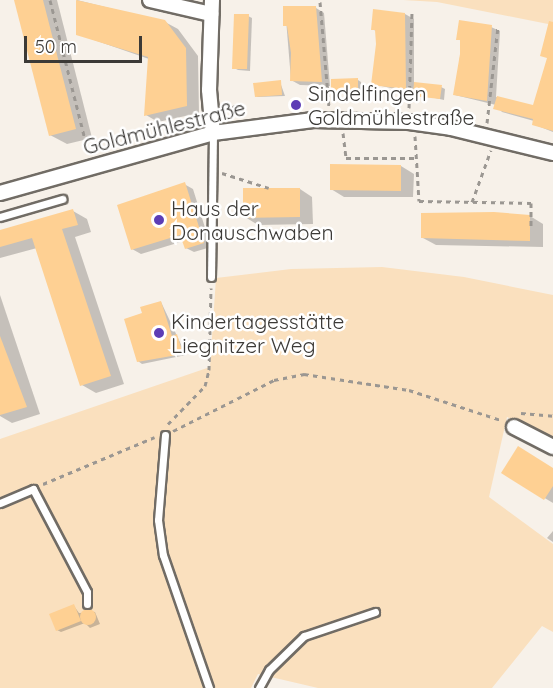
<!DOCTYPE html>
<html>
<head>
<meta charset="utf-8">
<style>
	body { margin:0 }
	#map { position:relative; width:553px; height:688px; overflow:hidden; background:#f7f1e9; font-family:Quicksand,sans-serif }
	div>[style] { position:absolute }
	.green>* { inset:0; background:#fae0be }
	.shadow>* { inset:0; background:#0003 }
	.building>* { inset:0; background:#fed093 }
	.round { border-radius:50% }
	.path>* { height:3px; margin-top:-1.5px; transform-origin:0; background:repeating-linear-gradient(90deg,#9b9792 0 4.5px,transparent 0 9px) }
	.roads { filter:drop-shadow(2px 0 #716c65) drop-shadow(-2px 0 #716c65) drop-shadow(0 2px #716c65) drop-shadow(0 -2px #716c65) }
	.service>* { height:7px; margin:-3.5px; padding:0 3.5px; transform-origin:3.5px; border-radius:3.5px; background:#fff }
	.minor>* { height:14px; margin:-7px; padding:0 7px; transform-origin:7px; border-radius:7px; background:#fff }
	.dots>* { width:16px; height:16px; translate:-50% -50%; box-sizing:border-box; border:3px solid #fff; border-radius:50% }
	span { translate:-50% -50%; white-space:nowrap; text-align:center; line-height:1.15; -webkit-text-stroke:5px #fff; paint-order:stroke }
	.poi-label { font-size:21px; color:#3c3a37 }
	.left { translate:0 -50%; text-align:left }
	.street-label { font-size:21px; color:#3c3a37 }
	.scale { position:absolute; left:24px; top:36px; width:118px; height:27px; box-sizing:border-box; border:3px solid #3c3a37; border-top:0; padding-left:8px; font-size:18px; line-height:21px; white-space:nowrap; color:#3c3a37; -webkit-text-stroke:4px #fff; paint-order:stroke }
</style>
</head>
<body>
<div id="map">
	<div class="green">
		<div style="clip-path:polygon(403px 0,553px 0,553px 25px,437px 2px)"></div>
		<div style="clip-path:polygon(382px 267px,464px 277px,553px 295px,553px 441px,507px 417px,489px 497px,553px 544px,553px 632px,542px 626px,492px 688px,318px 688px,258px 674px,251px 688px,0 688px,0 439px,210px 367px,216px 278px,291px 269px)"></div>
	</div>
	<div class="shadow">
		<div style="clip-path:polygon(16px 0,57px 0,92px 138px,67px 144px,50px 135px)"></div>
		<div style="clip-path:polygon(77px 0,165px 22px,178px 29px,198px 56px,199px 113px,158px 122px,146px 115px,149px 59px,77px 34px)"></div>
		<div style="clip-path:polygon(285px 7px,316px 8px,324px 13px,330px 86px,300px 85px,291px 80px)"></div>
		<div style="clip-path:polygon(405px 14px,414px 19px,414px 84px,441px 87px,445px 89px,444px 100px,373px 84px,377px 44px,376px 31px,372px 29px)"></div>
		<div style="clip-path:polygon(248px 16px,252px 18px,250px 71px,238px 70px,234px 68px)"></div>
		<div style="clip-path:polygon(491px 27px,500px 31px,496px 97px,534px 107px,553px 40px,553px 132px,533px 124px,534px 121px,502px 112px,496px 105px,455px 95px,462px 41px,457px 39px)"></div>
		<div style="clip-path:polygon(358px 80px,361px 82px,362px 94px,332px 92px)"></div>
		<div style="clip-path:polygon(280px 82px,285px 96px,256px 97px)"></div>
		<div style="clip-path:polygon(401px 166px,414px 174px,413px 197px,344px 197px,331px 189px)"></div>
		<div style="clip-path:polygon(184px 184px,193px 189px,211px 247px,194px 252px,186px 248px,184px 241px,141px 254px,132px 249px)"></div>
		<div style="clip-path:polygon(300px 189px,312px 197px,313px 224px,258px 225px,245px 217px)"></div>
		<div style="clip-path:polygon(73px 211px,87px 219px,91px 232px,75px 237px,124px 384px,96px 393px,82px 385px,37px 248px,0 258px,0 232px)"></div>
		<div style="clip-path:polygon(530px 216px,543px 224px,543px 247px,436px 245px,423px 238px)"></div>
		<div style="clip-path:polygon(0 295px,40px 414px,12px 423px,0 416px)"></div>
		<div style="clip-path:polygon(161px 302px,186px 355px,142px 364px,138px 361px,144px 314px)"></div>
		<div style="clip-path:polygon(553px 470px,553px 503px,503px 473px)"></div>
		<div style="clip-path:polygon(553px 531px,553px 542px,547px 538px)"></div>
		<div style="clip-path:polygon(74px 606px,79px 613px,95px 612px,100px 624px,90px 628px,85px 623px,61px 632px,57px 630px)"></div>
	</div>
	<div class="building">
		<div style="clip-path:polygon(14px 0,43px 0,76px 129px,49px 136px)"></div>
		<div style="clip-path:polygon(76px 0,165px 20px,186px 48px,187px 106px,144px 116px,148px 57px,76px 35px)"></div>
		<div style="clip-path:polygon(283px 6px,316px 6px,322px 82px,290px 81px,291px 53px,287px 26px,283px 26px)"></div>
		<div style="clip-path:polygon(373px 9px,405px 13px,406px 89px,371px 85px,376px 44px,375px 30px,371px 30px)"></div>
		<div style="clip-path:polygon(234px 14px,249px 14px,247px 69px,232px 69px)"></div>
		<div style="clip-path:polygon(459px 20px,492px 25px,487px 101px,453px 95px,460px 54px,460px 40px,456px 40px)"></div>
		<div style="clip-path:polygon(549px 21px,553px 22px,553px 131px,532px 125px,533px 119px,493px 109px,497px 96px,533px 105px,547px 58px,540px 56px)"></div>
		<div style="clip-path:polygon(358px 78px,358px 92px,331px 92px,331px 79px)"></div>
		<div style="clip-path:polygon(281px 80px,282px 95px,255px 97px,253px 83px)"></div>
		<div style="clip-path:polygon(414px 82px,442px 85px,440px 99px,413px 96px)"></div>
		<div style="clip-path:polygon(330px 164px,401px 165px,401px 191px,330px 190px)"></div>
		<div style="clip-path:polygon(185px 182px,204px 243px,185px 249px,180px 235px,131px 250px,117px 205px)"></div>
		<div style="clip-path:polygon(243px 188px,300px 188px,300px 217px,243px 218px)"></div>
		<div style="clip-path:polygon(73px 209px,78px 225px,62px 229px,111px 376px,80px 386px,32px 238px,0 247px,0 230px)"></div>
		<div style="clip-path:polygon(494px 212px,530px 215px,530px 241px,421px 238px,421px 213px)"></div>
		<div style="clip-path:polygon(161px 301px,172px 336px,177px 334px,183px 354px,137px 362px,124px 319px,142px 313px,140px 307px)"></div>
		<div style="clip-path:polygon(0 336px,27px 407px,0 415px)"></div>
		<div style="clip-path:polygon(518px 446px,553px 468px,553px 486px,544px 500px,501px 473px)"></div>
		<div style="clip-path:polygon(74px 604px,81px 621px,56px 631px,49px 614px)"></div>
		<div class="round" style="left:80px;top:609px;width:16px;height:16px"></div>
	</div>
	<div class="path">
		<div style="left:50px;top:0;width:152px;rotate:75.9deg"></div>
		<div style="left:320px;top:2px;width:106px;rotate:85.1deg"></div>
		<div style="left:409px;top:108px;width:97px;rotate:-88.2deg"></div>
		<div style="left:224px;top:111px;width:17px;rotate:-25deg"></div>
		<div style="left:487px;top:123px;width:98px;rotate:-83.5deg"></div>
		<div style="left:188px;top:125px;width:5px;rotate:-90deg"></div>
		<div style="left:188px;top:120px;width:11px;rotate:-15deg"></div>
		<div style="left:343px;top:133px;width:25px;rotate:83deg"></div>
		<div style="left:346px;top:158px;width:70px"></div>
		<div style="left:415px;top:136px;width:65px;rotate:86.5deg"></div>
		<div style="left:419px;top:201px;width:112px;rotate:1deg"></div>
		<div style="left:531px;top:203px;width:23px;rotate:90deg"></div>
		<div style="left:222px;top:173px;width:49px;rotate:17.7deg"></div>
		<div style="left:472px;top:202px;width:55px;rotate:-69.9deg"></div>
		<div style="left:521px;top:413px;width:32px;rotate:5deg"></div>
		<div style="left:168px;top:424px;width:53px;rotate:-45.8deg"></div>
		<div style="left:205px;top:386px;width:16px;rotate:-76deg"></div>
		<div style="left:209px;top:370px;width:82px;rotate:-88.6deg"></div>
		<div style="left:173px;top:431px;width:113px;rotate:-26.8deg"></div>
		<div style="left:274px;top:380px;width:31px;rotate:-11deg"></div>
		<div style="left:304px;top:374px;width:106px;rotate:8.7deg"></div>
		<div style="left:409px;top:390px;width:97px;rotate:18.1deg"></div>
		<div style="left:43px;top:484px;width:121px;rotate:-22.8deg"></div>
	</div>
	<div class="roads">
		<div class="service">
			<div style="left:0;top:217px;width:65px;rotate:-16.2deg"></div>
			<div style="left:211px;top:277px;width:144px;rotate:-89.2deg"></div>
			<div style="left:165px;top:435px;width:85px;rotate:94.7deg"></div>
			<div style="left:158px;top:520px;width:35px;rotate:82deg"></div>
			<div style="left:163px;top:555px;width:141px;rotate:70.9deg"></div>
			<div style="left:0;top:503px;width:36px;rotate:-23deg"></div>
			<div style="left:33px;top:489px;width:116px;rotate:62.3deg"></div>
			<div style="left:87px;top:592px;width:12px;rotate:90deg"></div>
			<div style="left:259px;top:688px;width:21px;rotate:-61deg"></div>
			<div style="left:269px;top:670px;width:49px;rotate:-44.2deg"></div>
			<div style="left:304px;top:636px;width:75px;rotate:-18.7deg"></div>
		</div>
		<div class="minor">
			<div style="left:150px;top:0;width:63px;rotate:12.9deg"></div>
			<div style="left:212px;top:0;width:90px;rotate:91.9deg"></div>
			<div style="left:209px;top:90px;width:43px;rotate:84.7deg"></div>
			<div style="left:0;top:193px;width:221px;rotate:-15.7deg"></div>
			<div style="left:213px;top:133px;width:101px;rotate:-7.4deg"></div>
			<div style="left:313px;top:120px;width:96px;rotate:1.2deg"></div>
			<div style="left:409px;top:122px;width:42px;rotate:8.1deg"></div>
			<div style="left:451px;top:128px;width:105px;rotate:13.8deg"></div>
			<div style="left:514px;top:427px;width:44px;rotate:27.1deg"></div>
		</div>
	</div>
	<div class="dots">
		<div style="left:296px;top:105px;background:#5d3db5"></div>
		<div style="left:159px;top:220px;background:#5d3db5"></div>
		<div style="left:159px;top:333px;background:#5d3db5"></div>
	</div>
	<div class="poi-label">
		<span class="left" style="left:308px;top:105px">Sindelfingen<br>Goldmühlestraße</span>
		<span class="left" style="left:171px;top:220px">Haus der<br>Donauschwaben</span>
		<span class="left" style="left:171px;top:333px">Kindertagesstätte<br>Liegnitzer Weg</span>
	</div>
	<div class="street-label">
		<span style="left:164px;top:127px;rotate:-14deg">Goldmühlestraße</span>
	</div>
	<div class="scale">50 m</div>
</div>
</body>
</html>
